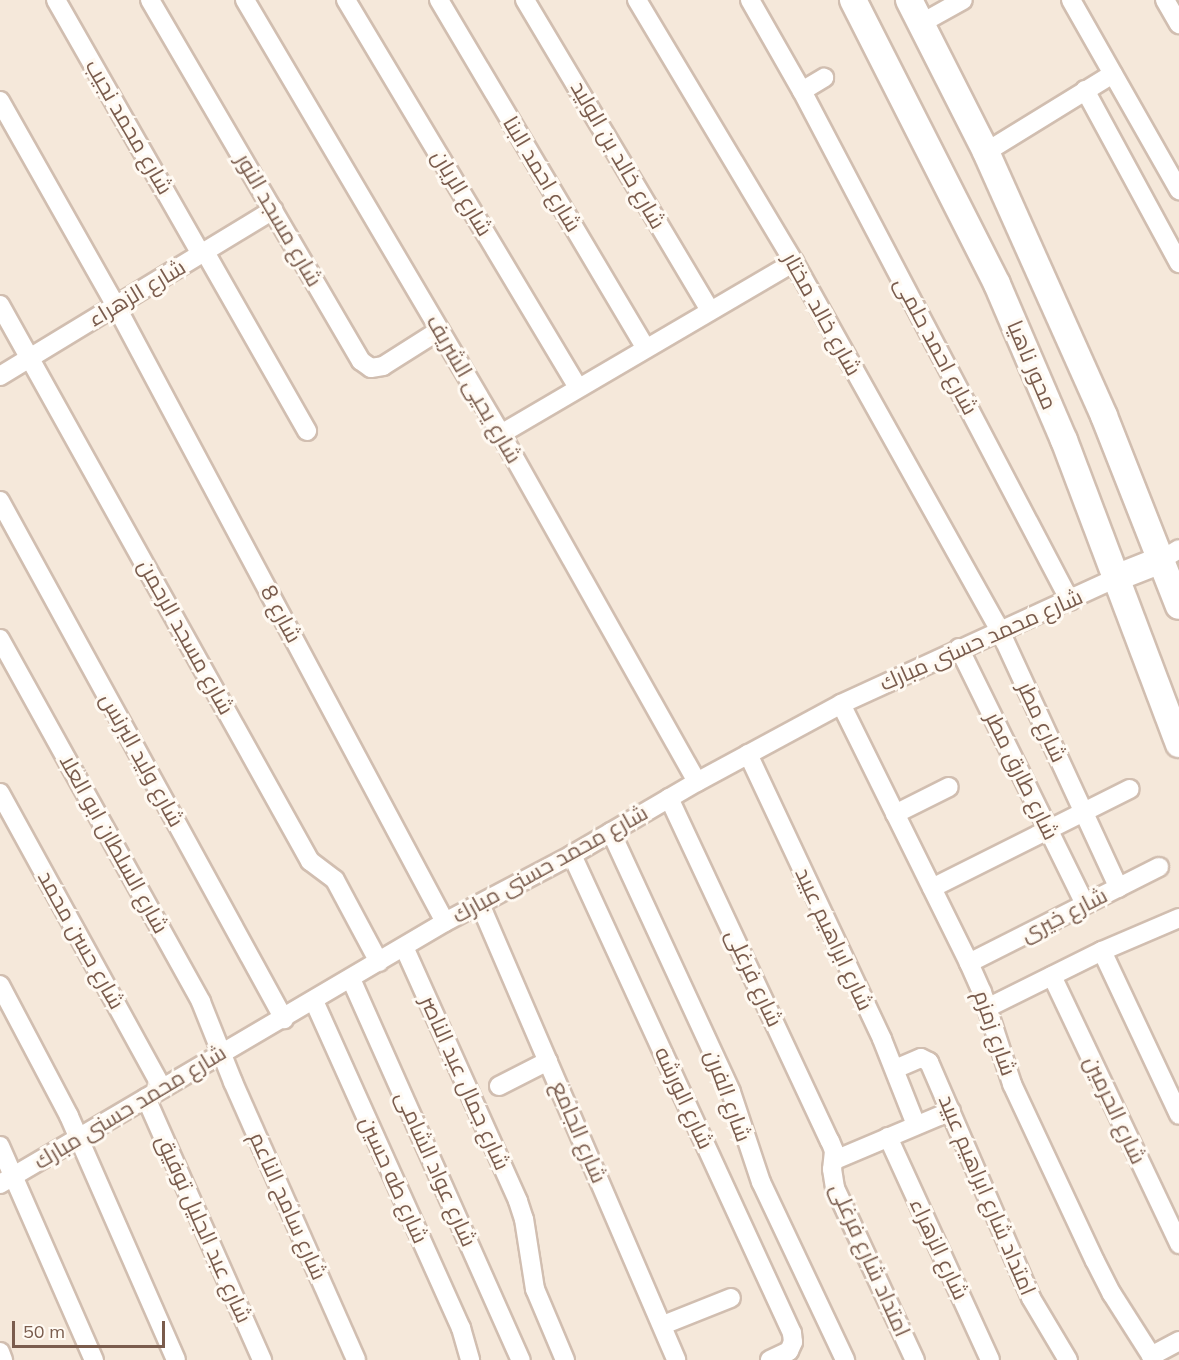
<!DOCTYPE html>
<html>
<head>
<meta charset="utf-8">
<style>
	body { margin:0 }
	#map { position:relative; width:1179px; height:1360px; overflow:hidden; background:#fdf6ec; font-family:Mulish,Cairo,sans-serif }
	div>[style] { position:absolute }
	.residential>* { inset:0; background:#f5e8da }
	.roads { filter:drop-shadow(2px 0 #d1beb0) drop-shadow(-2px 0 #d1beb0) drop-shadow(0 2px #d1beb0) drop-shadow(0 -2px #d1beb0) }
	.minor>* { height:18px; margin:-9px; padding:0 9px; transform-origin:9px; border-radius:9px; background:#fff }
	.secondary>* { height:26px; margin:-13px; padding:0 13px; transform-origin:13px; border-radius:13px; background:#fff }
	span { translate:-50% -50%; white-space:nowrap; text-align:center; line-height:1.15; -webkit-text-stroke:6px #fffaf3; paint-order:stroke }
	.street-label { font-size:22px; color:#7a5c4d }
	.scale { position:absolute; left:12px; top:1321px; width:153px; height:27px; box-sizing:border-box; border:3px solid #7a5c4d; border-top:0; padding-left:8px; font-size:18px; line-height:21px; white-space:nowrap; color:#7a5c4d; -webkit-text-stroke:4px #fffaf3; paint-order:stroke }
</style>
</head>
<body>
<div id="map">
	<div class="residential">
		<div style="clip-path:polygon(0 0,1179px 0,1179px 1360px,0 1360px)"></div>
	</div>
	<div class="roads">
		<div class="minor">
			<div style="left:56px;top:0;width:292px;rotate:60.3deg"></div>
			<div style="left:150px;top:0;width:418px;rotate:59.7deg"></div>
			<div style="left:361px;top:361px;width:12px;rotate:35deg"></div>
			<div style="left:371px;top:368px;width:12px;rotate:-9deg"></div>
			<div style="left:383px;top:366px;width:67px;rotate:-32.3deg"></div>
			<div style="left:245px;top:0;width:504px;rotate:59.47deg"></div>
			<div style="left:501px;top:434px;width:399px;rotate:60.6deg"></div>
			<div style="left:346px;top:0;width:451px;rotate:59.1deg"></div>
			<div style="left:439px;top:0;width:404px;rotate:59.3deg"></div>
			<div style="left:525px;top:0;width:361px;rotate:59.2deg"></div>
			<div style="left:637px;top:0;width:305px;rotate:59.1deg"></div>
			<div style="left:794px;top:262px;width:423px;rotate:60.8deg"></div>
			<div style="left:1000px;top:631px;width:283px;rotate:65.2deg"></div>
			<div style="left:750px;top:0;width:105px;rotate:60.3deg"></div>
			<div style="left:802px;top:91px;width:576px;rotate:62.28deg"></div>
			<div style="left:1071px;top:0;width:219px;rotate:60.4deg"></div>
			<div style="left:1165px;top:0;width:28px;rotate:60deg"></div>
			<div style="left:920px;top:24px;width:49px;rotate:-29.2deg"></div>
			<div style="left:1085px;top:90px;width:197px;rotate:61.5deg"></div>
			<div style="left:802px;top:91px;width:26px;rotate:-31deg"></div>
			<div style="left:0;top:101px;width:236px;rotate:60.5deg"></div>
			<div style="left:116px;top:306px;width:698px;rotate:61.89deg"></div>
			<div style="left:986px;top:152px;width:149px;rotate:-31.6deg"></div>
			<div style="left:205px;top:252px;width:206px;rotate:60.3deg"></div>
			<div style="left:0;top:305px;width:637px;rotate:60.86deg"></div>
			<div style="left:310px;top:861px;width:31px;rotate:37deg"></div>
			<div style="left:335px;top:880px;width:93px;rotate:61.8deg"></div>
			<div style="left:0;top:376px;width:320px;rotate:-31.3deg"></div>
			<div style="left:501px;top:434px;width:340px;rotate:-30.4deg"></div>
			<div style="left:0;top:501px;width:591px;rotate:61.27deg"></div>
			<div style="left:1161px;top:560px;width:21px;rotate:-31deg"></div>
			<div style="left:0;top:639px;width:415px;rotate:61deg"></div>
			<div style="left:201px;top:1002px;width:86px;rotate:68.2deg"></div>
			<div style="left:233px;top:1082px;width:304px;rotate:66.1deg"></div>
			<div style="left:959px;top:648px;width:285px;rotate:63.8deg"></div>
			<div style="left:841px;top:704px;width:289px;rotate:63.7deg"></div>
			<div style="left:969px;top:963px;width:32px;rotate:66deg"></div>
			<div style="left:982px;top:992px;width:97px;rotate:71.9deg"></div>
			<div style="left:1012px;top:1084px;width:195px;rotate:64.9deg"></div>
			<div style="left:1095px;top:1261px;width:37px;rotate:63deg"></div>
			<div style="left:1112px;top:1294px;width:78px;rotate:57.5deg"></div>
			<div style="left:748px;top:754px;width:315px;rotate:64.8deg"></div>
			<div style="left:882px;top:1039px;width:92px;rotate:68.4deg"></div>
			<div style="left:0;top:793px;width:337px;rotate:61.2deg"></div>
			<div style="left:669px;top:798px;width:379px;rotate:64.9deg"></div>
			<div style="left:830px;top:1141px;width:11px;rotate:68deg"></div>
			<div style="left:834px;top:1151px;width:18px;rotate:96deg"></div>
			<div style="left:832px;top:1169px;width:19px;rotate:81deg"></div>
			<div style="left:835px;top:1188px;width:190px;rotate:65.1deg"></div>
			<div style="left:895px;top:814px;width:60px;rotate:-26.6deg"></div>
			<div style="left:611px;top:832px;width:286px;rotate:65.2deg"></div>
			<div style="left:731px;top:1092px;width:95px;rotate:71.6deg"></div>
			<div style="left:761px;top:1182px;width:197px;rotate:64.7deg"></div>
			<div style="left:572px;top:855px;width:526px;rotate:65.29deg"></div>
			<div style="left:792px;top:1333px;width:9px;rotate:84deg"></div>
			<div style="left:793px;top:1342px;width:10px;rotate:114deg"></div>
			<div style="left:789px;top:1351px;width:21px;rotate:155deg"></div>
			<div style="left:932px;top:888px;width:221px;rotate:-26.6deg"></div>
			<div style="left:480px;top:904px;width:496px;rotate:66.7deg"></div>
			<div style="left:404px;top:947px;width:278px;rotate:65.8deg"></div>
			<div style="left:518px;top:1201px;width:19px;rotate:72deg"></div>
			<div style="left:524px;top:1219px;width:71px;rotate:81.1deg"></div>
			<div style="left:535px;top:1289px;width:77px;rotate:67.1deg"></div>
			<div style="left:1102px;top:951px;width:181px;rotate:64.8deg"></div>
			<div style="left:969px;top:963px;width:213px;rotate:-26.8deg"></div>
			<div style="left:1052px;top:976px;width:297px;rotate:64.6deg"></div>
			<div style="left:351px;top:979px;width:417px;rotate:66deg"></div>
			<div style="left:0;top:985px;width:148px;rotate:62.2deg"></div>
			<div style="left:69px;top:1116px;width:266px;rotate:66.3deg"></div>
			<div style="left:314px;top:1001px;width:359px;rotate:65.8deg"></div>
			<div style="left:461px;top:1328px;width:33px;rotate:74deg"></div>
			<div style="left:987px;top:1008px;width:128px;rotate:-26.4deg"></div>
			<div style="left:1102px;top:951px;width:84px;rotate:-23.2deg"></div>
			<div style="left:895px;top:1069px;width:28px;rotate:-23deg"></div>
			<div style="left:921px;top:1058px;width:9px;rotate:27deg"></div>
			<div style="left:929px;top:1062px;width:257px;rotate:66.6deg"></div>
			<div style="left:1031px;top:1298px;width:72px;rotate:59.2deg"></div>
			<div style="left:499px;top:1086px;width:55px;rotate:-27deg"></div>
			<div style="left:146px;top:1098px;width:287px;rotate:66.1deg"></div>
			<div style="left:888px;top:1137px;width:245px;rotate:65.4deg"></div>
			<div style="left:0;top:1146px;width:234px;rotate:66.3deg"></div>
			<div style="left:835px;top:1160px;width:126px;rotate:-22.9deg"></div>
			<div style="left:0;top:1184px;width:516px;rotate:-30.49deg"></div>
			<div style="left:445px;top:922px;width:144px;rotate:-27.8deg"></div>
			<div style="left:572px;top:855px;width:145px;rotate:-30.3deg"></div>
			<div style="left:697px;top:782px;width:164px;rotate:-28.4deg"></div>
			<div style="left:841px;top:704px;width:305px;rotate:-24.6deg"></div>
			<div style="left:663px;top:1325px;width:73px;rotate:-21.7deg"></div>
			<div style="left:0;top:1352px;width:9px;rotate:69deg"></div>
			<div style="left:1151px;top:1356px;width:32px;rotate:-28deg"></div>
		</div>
		<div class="secondary">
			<div style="left:853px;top:0;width:318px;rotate:63.1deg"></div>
			<div style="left:997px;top:284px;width:170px;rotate:66.8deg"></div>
			<div style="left:1064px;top:440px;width:325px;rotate:69.3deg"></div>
			<div style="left:909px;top:0;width:170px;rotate:63.1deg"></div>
			<div style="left:986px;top:152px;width:289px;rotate:65.9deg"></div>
			<div style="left:1104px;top:416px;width:204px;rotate:68.5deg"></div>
			<div style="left:1118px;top:577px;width:46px;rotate:-21.6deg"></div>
		</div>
	</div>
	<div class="street-label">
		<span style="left:129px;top:127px;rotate:60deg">شارع محمد نجيب</span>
		<span style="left:618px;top:155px;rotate:60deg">شارع خالد بن الوليد</span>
		<span style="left:542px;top:174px;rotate:59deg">شارع احمد البنا</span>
		<span style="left:462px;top:193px;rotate:59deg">شارع الريان</span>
		<span style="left:279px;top:220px;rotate:60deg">شارع مسجد النور</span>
		<span style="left:137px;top:293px;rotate:-31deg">شارع الزهراء</span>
		<span style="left:822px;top:314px;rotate:61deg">شارع خالد مختار</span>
		<span style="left:936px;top:346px;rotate:62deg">شارع احمد حلمى</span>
		<span style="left:1032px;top:365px;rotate:67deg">محور ناهيا</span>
		<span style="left:474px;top:389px;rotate:60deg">شارع يحيى الشريف</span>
		<span style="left:281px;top:614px;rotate:62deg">شارع 8</span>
		<span style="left:186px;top:637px;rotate:61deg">شارع مسجد الرحمن</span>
		<span style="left:981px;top:640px;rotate:-24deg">شارع محمد حسنى مبارك</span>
		<span style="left:1042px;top:722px;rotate:65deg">شارع مطر</span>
		<span style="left:142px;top:760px;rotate:61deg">شارع وليد البرنس</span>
		<span style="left:1022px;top:776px;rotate:64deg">شارع طارق مطر</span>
		<span style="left:114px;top:844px;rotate:61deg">شارع السلطان ابو العلا</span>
		<span style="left:550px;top:864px;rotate:-29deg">شارع محمد حسنى مبارك</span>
		<span style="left:1064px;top:915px;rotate:-27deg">شارع خيرى</span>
		<span style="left:834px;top:939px;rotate:65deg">شارع ابراهيم عبيد</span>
		<span style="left:81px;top:940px;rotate:61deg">شارع حسن محمد</span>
		<span style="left:754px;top:978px;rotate:65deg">شارع فرغلى</span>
		<span style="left:995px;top:1033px;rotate:71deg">شارع زمزم</span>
		<span style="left:465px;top:1083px;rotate:66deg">شارع جمال عبد الناصر</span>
		<span style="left:728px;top:1096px;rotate:70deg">شارع الفرن</span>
		<span style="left:684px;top:1098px;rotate:65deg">شارع الورشه</span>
		<span style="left:130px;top:1107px;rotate:-31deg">شارع محمد حسنى مبارك</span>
		<span style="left:1115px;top:1110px;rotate:65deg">شارع الحرمين</span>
		<span style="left:579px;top:1132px;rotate:67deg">شارع الجامع</span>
		<span style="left:436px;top:1169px;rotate:66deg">شارع عواد الشامى</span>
		<span style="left:394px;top:1180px;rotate:66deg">شارع طه حسين</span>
		<span style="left:987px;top:1195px;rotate:67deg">امتداد شارع ابراهيم عبيد</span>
		<span style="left:288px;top:1206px;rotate:66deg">شارع سامح الناعم</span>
		<span style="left:204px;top:1229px;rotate:66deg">شارع عبد الجليل توفيق</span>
		<span style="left:939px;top:1249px;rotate:65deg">شارع الزهراء</span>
		<span style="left:870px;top:1260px;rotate:66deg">امتداد شارع فرغلى</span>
	</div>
	<div class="scale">50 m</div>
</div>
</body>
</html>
